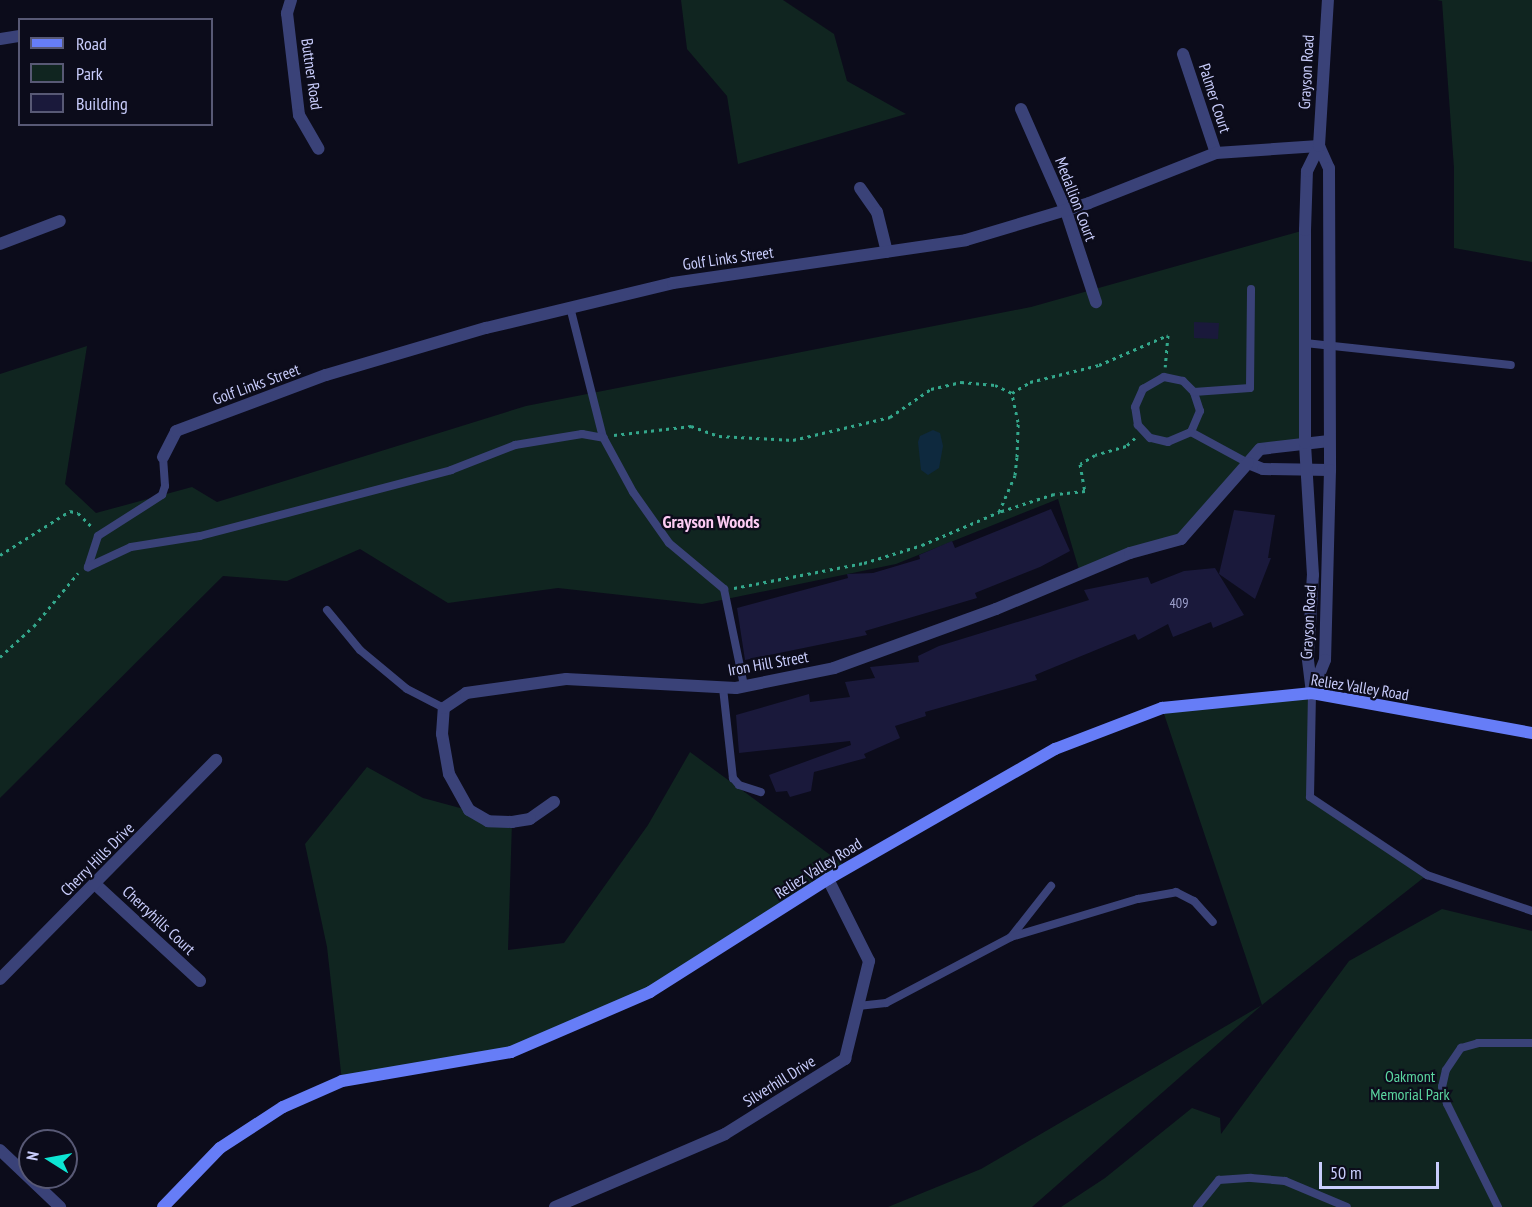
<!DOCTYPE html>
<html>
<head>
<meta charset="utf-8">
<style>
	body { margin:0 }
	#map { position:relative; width:1532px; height:1207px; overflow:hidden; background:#0c0c1b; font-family:"PT Sans Narrow",sans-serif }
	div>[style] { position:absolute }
	.green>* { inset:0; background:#102520 }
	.water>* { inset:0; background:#0e293e }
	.building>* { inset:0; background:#1a193b }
	.path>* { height:3px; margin-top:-1.5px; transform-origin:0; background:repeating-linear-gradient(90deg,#33a78b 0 3px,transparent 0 7.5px) }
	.service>* { height:8px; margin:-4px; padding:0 4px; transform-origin:4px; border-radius:4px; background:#3a4278 }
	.minor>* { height:12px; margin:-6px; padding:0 6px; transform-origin:6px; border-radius:6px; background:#3a4278 }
	.tertiary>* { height:12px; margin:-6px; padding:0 6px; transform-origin:6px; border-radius:6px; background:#3a4278 }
	.secondary>* { height:12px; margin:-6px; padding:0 6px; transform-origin:6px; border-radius:6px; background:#667df7 }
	span { translate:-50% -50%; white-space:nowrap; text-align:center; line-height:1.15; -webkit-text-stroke:4.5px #0c0c1b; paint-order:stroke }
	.number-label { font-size:14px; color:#9da0cc }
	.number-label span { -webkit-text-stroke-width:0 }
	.street-label { font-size:16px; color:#c9cdfc }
	.park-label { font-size:16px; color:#5bd7a1 }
	.neighbourhood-label { font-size:18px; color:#fccbf3; font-weight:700 }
	.legend { position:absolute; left:18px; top:18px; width:195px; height:108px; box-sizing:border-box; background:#0c0c1b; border:2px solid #585975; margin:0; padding:8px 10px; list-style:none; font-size:18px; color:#c9cdfc }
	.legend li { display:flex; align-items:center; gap:12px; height:30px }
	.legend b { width:30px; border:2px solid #585975 }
	.north { position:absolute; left:18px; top:1129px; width:60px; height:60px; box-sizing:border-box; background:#0c0c1b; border:2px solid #585975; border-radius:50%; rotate:281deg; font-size:16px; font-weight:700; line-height:24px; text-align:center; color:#c9cdfc }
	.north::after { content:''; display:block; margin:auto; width:21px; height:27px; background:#0de5d3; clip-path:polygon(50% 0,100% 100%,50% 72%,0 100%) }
	.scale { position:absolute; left:1319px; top:1162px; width:120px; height:27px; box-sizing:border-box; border:3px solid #c9cdfc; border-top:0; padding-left:8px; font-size:18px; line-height:21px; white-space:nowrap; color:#c9cdfc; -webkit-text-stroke:4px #0c0c1b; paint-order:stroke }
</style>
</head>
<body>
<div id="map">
	<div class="green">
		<div style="clip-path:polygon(681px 0,783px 0,834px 34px,847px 81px,906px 114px,738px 164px,727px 96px,687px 49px)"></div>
		<div style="clip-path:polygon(1437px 0,1532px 0,1532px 262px,1454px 248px,1454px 168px,1442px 1px)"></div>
		<div style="clip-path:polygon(1305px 230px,1305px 441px,1257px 448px,1181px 539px,1080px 573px,1058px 499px,896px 564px,702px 604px,558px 588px,448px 603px,360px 549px,287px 581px,223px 576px,0 798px,0 374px,87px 346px,65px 484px,96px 513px,192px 487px,217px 502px,526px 406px,1031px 307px)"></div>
		<div style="clip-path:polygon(1312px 693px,1310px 797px,1427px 875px,1262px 1005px,1032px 1207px,888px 1207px,981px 1169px,1262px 1005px,1162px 708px)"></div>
		<div style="clip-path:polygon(690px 752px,848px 868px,686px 972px,511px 1052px,342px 1081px,327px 947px,305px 844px,367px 767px,423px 798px,512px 822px,508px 950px,564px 943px,648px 825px)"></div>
		<div style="clip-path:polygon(1442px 909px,1532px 931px,1532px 1207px,1061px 1207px,1105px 1178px,1192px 1108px,1220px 1118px,1221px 1134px,1349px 961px)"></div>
	</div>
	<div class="water">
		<div style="clip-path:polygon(933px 430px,940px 433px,943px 446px,939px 468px,928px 475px,921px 470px,918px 442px,920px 436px)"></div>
	</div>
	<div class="building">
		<div style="clip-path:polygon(1194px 322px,1219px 323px,1218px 339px,1194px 338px)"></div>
		<div style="clip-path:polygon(1051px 509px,1070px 551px,1040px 567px,975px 593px,977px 598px,865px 631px,867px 635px,745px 660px,737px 608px,848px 578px,847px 574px,873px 573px,920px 559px,919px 555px,952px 541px,955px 548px)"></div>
		<div style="clip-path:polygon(1234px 510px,1275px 515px,1268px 558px,1271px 558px,1255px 599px,1219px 574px)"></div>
		<div style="clip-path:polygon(1215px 568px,1244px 615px,1213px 628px,1211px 622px,1173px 637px,1168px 624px,1138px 640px,1135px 634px,1035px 675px,1037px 680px,925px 712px,926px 716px,895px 726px,900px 738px,864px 754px,866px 758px,814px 772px,811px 791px,790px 797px,787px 791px,776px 792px,769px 775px,851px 745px,850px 741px,739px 753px,736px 715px,809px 694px,810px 702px,850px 697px,845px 682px,875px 678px,870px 667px,919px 662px,918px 656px,939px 646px,1089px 600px,1084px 590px,1148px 577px,1151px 584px,1184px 571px)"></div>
	</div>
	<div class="path">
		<div style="left:614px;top:435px;width:78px;rotate:-6.7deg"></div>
		<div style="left:691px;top:426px;width:30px;rotate:20deg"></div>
		<div style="left:719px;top:436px;width:74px;rotate:3.1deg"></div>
		<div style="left:793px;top:440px;width:100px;rotate:-13.3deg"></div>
		<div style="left:890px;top:417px;width:50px;rotate:-34.3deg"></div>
		<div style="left:931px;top:389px;width:31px;rotate:-13deg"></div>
		<div style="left:961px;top:382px;width:34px;rotate:5deg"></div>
		<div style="left:995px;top:385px;width:19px;rotate:25deg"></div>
		<div style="left:1135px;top:438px;width:12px;rotate:138deg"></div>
		<div style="left:1126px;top:446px;width:32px;rotate:164deg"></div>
		<div style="left:1095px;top:455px;width:17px;rotate:149deg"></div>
		<div style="left:1080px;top:464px;width:27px;rotate:80deg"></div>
		<div style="left:1085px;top:491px;width:31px;rotate:174deg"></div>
		<div style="left:1054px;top:494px;width:58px;rotate:161.9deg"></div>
		<div style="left:999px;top:512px;width:40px;rotate:-66.6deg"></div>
		<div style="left:1015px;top:475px;width:18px;rotate:-84deg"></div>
		<div style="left:1017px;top:457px;width:35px;rotate:-88deg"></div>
		<div style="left:1018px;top:422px;width:30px;rotate:-102deg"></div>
		<div style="left:1012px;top:393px;width:21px;rotate:-31deg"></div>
		<div style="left:1030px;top:382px;width:71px;rotate:-13.8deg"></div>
		<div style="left:1099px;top:365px;width:75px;rotate:-23.5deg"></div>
		<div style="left:1168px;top:335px;width:32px;rotate:95deg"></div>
		<div style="left:0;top:555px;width:83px;rotate:-32.2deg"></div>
		<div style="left:70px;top:511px;width:8px;rotate:14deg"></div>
		<div style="left:78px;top:513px;width:20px;rotate:45deg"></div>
		<div style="left:734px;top:588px;width:132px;rotate:-10.9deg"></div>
		<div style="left:864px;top:563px;width:61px;rotate:-17.2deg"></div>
		<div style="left:922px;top:545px;width:84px;rotate:-23.2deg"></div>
		<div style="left:0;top:657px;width:46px;rotate:-42.4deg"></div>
		<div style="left:34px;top:626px;width:69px;rotate:-50.3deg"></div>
	</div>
	<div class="service">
		<div style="left:570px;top:307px;width:134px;rotate:75.8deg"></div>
		<div style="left:603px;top:437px;width:63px;rotate:61.4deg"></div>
		<div style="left:633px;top:492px;width:62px;rotate:54.8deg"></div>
		<div style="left:669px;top:543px;width:72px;rotate:39.9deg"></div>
		<div style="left:724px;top:589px;width:99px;rotate:78.3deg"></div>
		<div style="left:1305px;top:343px;width:207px;rotate:6.1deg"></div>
		<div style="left:1191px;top:432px;width:23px;rotate:-67deg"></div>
		<div style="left:1200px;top:411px;width:20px;rotate:-108deg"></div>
		<div style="left:163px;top:457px;width:29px;rotate:86deg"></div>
		<div style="left:165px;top:486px;width:9px;rotate:108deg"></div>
		<div style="left:162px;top:495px;width:76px;rotate:147.4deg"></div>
		<div style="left:98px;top:536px;width:33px;rotate:108deg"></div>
		<div style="left:88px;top:567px;width:47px;rotate:-24.9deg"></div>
		<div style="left:131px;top:547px;width:70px;rotate:-9.1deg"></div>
		<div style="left:200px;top:536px;width:260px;rotate:-14.7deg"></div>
		<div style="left:451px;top:470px;width:69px;rotate:-21.3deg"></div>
		<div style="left:515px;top:445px;width:68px;rotate:-9.3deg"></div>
		<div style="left:582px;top:434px;width:22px;rotate:10deg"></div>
		<div style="left:1248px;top:463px;width:65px;rotate:-151.5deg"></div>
		<div style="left:1191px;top:432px;width:25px;rotate:157deg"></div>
		<div style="left:1168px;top:442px;width:18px;rotate:-167deg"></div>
		<div style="left:1150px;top:438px;width:18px;rotate:-133deg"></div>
		<div style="left:1138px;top:425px;width:18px;rotate:-99deg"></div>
		<div style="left:1135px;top:407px;width:20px;rotate:-66deg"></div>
		<div style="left:1143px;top:389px;width:24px;rotate:-30deg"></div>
		<div style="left:1164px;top:377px;width:19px;rotate:12deg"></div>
		<div style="left:1183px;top:381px;width:16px;rotate:45deg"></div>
		<div style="left:1194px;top:392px;width:56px;rotate:-4.1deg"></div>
		<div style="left:1250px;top:388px;width:99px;rotate:-89.4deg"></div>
		<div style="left:327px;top:610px;width:52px;rotate:50.5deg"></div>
		<div style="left:360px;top:650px;width:61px;rotate:39.7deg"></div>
		<div style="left:407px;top:689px;width:42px;rotate:27.2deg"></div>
		<div style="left:723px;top:688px;width:91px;rotate:83.7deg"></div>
		<div style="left:733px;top:778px;width:9px;rotate:49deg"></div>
		<div style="left:739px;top:785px;width:23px;rotate:18deg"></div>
		<div style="left:1312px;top:693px;width:104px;rotate:91.1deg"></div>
		<div style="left:1310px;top:797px;width:141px;rotate:33.7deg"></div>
		<div style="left:1427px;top:875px;width:111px;rotate:18.9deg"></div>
		<div style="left:1011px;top:937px;width:65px;rotate:-51.9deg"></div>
		<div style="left:858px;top:1006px;width:28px;rotate:-6deg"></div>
		<div style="left:886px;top:1003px;width:141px;rotate:-27.8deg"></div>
		<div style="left:1011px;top:937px;width:133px;rotate:-16.7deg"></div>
		<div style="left:1138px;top:899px;width:39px;rotate:-10deg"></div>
		<div style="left:1176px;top:892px;width:20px;rotate:27deg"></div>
		<div style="left:1194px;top:901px;width:28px;rotate:48deg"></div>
		<div style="left:1197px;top:1207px;width:35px;rotate:-51deg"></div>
		<div style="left:1219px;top:1180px;width:32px;rotate:-4deg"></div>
		<div style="left:1251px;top:1178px;width:34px;rotate:5deg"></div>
		<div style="left:1285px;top:1181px;width:67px;rotate:22.8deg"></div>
		<div style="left:1498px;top:1207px;width:115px;rotate:-116.3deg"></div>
		<div style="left:1447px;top:1104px;width:18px;rotate:-106deg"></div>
		<div style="left:1442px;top:1087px;width:17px;rotate:-77deg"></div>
		<div style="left:1446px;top:1070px;width:27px;rotate:-56deg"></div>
		<div style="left:1461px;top:1048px;width:18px;rotate:-16deg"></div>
		<div style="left:1478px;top:1043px;width:54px"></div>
	</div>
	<div class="minor">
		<div style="left:291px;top:0;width:14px;rotate:107deg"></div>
		<div style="left:287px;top:13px;width:103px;rotate:83.3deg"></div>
		<div style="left:299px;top:115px;width:39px;rotate:60deg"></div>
		<div style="left:0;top:39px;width:20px;rotate:-9deg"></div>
		<div style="left:1183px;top:54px;width:104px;rotate:71.6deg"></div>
		<div style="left:1021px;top:109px;width:111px;rotate:66.2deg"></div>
		<div style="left:1066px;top:211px;width:96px;rotate:71.8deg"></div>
		<div style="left:860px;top:188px;width:29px;rotate:55deg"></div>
		<div style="left:877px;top:212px;width:41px;rotate:76deg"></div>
		<div style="left:0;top:244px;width:64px;rotate:-21deg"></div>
		<div style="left:1329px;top:441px;width:69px;rotate:173.4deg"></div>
		<div style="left:1260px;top:449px;width:18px;rotate:131deg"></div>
		<div style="left:1248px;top:463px;width:16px;rotate:22deg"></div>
		<div style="left:1263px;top:469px;width:67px;rotate:0.9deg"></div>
		<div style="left:163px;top:457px;width:29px;rotate:-63deg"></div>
		<div style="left:176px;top:431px;width:160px;rotate:-20.5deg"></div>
		<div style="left:326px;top:375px;width:167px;rotate:-16.4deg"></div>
		<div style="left:486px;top:328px;width:192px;rotate:-13.5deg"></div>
		<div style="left:673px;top:283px;width:296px;rotate:-8.3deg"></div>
		<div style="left:966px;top:240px;width:128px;rotate:-16.7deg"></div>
		<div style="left:1089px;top:203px;width:136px;rotate:-21.5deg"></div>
		<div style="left:1216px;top:153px;width:103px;rotate:-3.9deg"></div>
		<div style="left:554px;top:802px;width:29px;rotate:145deg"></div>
		<div style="left:530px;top:819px;width:18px;rotate:171deg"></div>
		<div style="left:512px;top:822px;width:24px;rotate:-178deg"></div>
		<div style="left:488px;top:821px;width:22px;rotate:-150deg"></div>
		<div style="left:469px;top:810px;width:41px;rotate:-119.1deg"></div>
		<div style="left:449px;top:774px;width:41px;rotate:-99.9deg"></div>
		<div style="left:442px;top:734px;width:26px;rotate:-86deg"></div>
		<div style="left:444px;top:708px;width:27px;rotate:-34deg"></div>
		<div style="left:466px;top:693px;width:101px;rotate:-8deg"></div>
		<div style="left:566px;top:679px;width:170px;rotate:3deg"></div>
		<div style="left:736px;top:688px;width:100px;rotate:-11.5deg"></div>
		<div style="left:834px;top:668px;width:172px;rotate:-20deg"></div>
		<div style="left:996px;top:609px;width:145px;rotate:-22.7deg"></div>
		<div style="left:1130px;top:553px;width:53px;rotate:-15.4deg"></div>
		<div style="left:1181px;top:539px;width:101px;rotate:-48.6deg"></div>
		<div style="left:95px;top:884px;width:143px;rotate:42.7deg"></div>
		<div style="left:0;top:979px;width:308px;rotate:-45.4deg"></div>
		<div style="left:0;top:1150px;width:83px;rotate:43.5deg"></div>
		<div style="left:555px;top:1207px;width:185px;rotate:-23.2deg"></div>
		<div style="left:725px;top:1134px;width:142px;rotate:-32deg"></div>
		<div style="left:845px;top:1059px;width:101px;rotate:-76.2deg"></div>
		<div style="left:869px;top:961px;width:92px;rotate:-116.6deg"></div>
	</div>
	<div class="tertiary">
		<div style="left:1319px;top:146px;width:24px;rotate:66deg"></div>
		<div style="left:1329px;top:168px;width:302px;rotate:89.8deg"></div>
		<div style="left:1330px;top:470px;width:190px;rotate:91.5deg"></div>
		<div style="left:1325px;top:660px;width:35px;rotate:112deg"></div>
		<div style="left:1312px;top:693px;width:35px;rotate:-97deg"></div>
		<div style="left:1308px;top:658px;width:83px;rotate:-86.6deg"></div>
		<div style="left:1313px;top:575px;width:132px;rotate:-93.5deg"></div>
		<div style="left:1305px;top:443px;width:213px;rotate:-90deg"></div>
		<div style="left:1305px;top:230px;width:59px;rotate:-88.1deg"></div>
		<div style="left:1307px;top:171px;width:28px;rotate:-64deg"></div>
		<div style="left:1319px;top:146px;width:146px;rotate:-86.5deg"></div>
	</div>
	<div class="secondary">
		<div style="left:163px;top:1207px;width:82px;rotate:-46deg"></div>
		<div style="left:220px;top:1148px;width:75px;rotate:-33.1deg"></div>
		<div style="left:283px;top:1107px;width:64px;rotate:-23.8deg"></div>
		<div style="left:342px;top:1081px;width:171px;rotate:-9.7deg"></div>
		<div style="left:511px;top:1052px;width:151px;rotate:-23.3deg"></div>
		<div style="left:650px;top:992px;width:211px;rotate:-32.4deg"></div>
		<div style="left:828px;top:879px;width:262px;rotate:-29.8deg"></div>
		<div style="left:1055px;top:749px;width:115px;rotate:-21deg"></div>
		<div style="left:1162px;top:708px;width:151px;rotate:-5.7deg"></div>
		<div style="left:1312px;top:693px;width:224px;rotate:10.3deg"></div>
	</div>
	<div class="number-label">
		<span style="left:1179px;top:603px">409</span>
	</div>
	<div class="street-label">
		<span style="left:1306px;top:72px;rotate:-87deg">Grayson Road</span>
		<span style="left:312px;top:74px;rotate:82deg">Buttner Road</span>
		<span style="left:1215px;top:98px;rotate:72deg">Palmer Court</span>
		<span style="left:1076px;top:199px;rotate:69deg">Medallion Court</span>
		<span style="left:728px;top:258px;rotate:-8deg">Golf Links Street</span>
		<span style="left:256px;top:384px;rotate:-20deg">Golf Links Street</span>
		<span style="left:1308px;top:622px;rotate:-87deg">Grayson Road</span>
		<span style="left:768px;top:663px;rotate:-10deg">Iron Hill Street</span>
		<span style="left:1360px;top:687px;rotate:9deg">Reliez Valley Road</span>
		<span style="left:97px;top:859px;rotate:-45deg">Cherry Hills Drive</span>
		<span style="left:818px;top:868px;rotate:-32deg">Reliez Valley Road</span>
		<span style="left:159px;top:920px;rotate:43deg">Cherryhills Court</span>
		<span style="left:779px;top:1081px;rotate:-32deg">Silverhill Drive</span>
	</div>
	<div class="park-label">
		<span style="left:1410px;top:1085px">Oakmont<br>Memorial Park</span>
	</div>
	<div class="neighbourhood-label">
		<span style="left:711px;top:522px">Grayson Woods</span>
	</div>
	<ul class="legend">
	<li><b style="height:8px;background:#667df7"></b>Road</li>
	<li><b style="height:16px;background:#102520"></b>Park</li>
	<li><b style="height:16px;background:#1a193b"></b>Building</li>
	</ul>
	<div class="north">N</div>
	<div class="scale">50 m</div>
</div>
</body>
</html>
